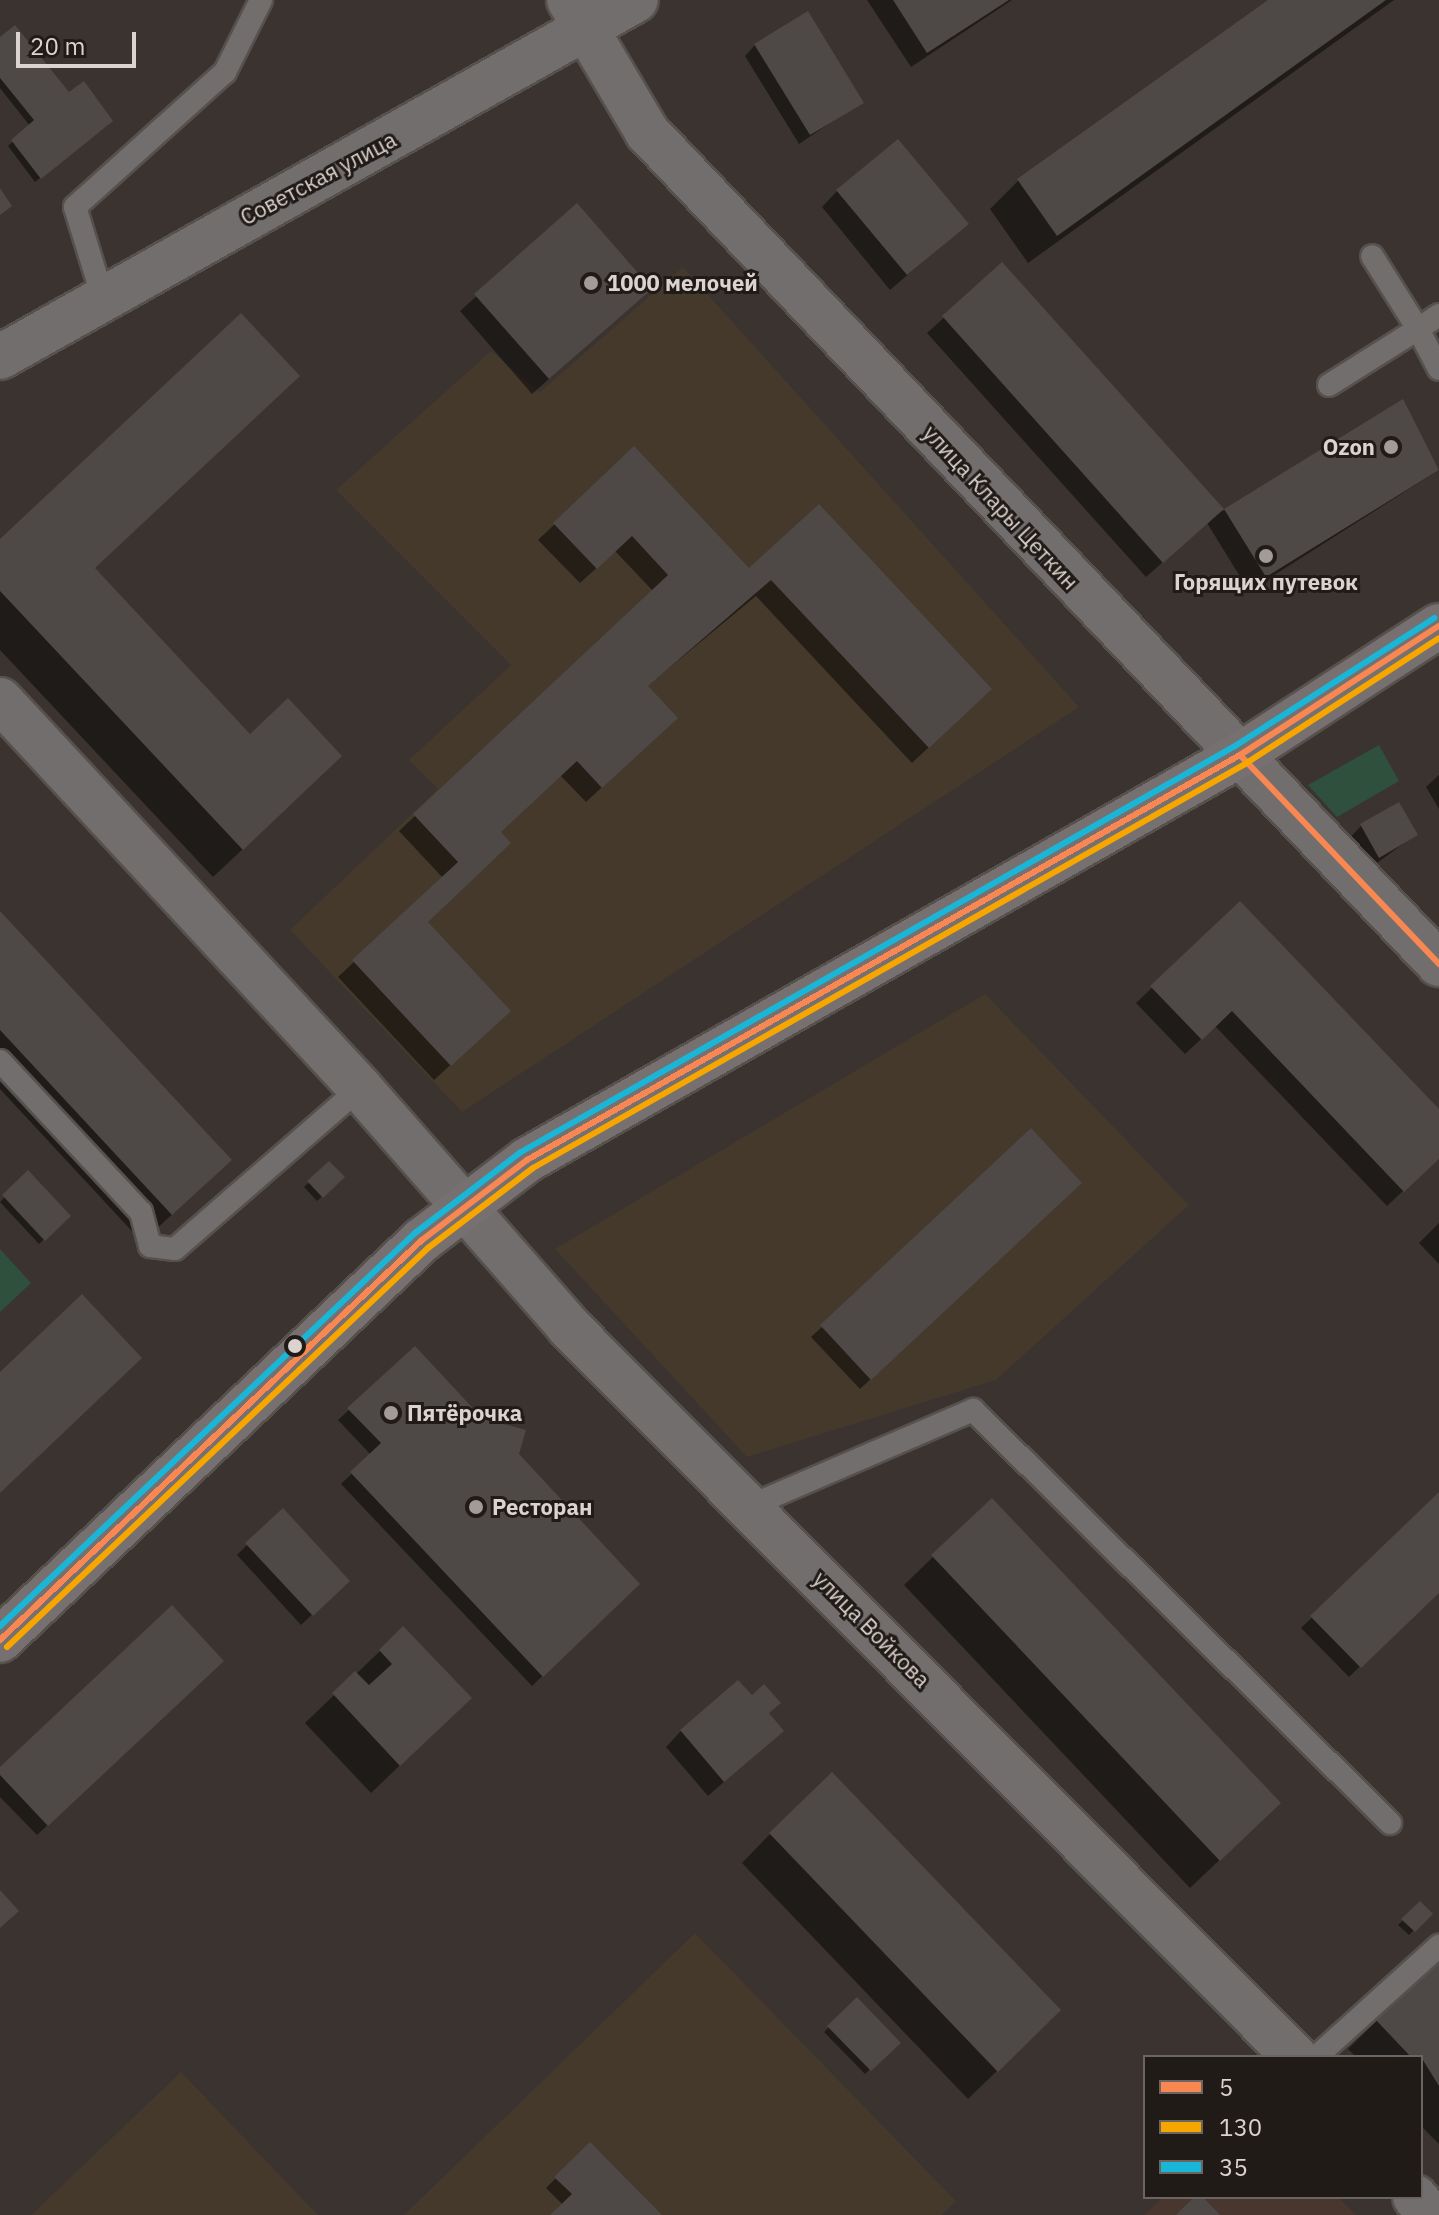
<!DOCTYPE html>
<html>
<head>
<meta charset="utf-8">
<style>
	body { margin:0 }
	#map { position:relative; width:1439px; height:2215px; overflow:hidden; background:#3b3330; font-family:"IBM Plex Sans",sans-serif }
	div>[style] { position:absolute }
	.built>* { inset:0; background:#48362f }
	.education>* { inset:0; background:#45392c }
	.green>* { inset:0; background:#2e503d }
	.shadow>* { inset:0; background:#0007 }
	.building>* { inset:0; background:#4e4847 }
	.roads { filter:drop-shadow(2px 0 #57514e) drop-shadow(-2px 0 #57514e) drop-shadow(0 2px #57514e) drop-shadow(0 -2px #57514e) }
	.lane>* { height:22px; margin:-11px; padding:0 11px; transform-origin:11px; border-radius:11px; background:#726e6d }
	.street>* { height:44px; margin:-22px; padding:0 22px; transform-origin:22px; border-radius:22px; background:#726e6d }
	.secondary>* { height:44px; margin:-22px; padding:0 22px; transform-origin:22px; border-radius:22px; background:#767070 }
	.bus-1>* { height:6px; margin:-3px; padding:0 3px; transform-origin:3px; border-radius:3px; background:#f88751 }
	.bus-2>* { height:6px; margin:-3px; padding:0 3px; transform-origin:3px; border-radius:3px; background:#f7a600 }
	.bus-3>* { height:6px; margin:-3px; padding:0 3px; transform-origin:3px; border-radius:3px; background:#1ab6d8 }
	.dots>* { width:22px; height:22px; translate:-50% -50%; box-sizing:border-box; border:4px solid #211b18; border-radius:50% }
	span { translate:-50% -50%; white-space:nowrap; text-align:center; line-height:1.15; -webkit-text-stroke:6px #211b18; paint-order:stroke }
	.street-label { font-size:22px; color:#dbd3d0 }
	.poi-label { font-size:22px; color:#dbd3d0; font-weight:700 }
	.left { translate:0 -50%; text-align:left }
	.right { translate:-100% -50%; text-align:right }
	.legend { position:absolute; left:1143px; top:2055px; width:280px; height:144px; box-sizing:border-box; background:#211b18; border:2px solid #6b6562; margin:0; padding:10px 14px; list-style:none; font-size:24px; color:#dbd3d0 }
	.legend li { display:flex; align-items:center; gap:16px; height:40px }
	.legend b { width:40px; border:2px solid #6b6562 }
	.scale { position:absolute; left:16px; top:32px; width:120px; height:36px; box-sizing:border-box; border:4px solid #dbd3d0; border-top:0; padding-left:10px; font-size:24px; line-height:28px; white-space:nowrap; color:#dbd3d0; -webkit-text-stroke:6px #211b18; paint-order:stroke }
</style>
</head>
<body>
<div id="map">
	<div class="built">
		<div style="clip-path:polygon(1163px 2197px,1338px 2197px,1356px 2215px,1144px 2215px)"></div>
	</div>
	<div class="education">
		<div style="clip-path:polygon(683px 267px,1079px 707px,462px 1112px,290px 930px,438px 789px,409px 760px,511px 665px,336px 490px,491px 351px,540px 392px)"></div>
		<div style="clip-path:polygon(985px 994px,1189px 1205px,996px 1380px,747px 1457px,555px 1249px)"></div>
		<div style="clip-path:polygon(695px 1933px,956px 2201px,942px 2215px,404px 2215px)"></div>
		<div style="clip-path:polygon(181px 2072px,318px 2215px,31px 2215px)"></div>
	</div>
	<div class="green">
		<div style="clip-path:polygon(1379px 745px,1399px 781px,1337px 817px,1308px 785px)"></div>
		<div style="clip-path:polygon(0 1249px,31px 1283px,0 1312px)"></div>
	</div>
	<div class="shadow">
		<div style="clip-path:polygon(867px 0,1012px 0,911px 67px)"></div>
		<div style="clip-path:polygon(1271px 0,1394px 0,1028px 263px,990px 209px,1018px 181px)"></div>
		<div style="clip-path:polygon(0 39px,106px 126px,35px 182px,8px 146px,30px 126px,0 88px)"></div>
		<div style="clip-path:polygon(755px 45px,861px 102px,799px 144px,745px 56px)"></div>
		<div style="clip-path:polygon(837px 191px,967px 224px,890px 290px,822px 207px)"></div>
		<div style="clip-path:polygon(577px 206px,634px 304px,532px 394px,460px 311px)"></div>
		<div style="clip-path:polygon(1002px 265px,1223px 511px,1402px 401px,1439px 470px,1249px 591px,1207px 523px,1146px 577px,927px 333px)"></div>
		<div style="clip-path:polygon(634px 449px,749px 571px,755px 566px,974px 705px,912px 763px,756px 596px,646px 687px,659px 734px,586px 802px,560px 775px,498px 833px,425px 922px,492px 1027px,434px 1080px,338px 977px,443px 878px,399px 831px,653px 591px,615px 551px,580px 583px,538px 540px)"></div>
		<div style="clip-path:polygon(0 542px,93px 569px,250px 736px,311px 785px,213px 877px,0 650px)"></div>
		<div style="clip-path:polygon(1439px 775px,1439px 809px,1426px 787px)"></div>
		<div style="clip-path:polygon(1361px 826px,1415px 835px,1358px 877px,1341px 847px)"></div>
		<div style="clip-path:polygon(1240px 904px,1439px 1112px,1439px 1157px,1387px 1206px,1215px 1026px,1185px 1054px,1136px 1003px)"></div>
		<div style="clip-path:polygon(0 914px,201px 1188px,142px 1242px,0 1089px)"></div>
		<div style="clip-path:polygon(329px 1164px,342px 1177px,317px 1201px,304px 1187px)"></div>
		<div style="clip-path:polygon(28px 1173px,68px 1216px,39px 1244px,0 1202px)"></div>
		<div style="clip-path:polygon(1069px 1193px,860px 1389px,811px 1337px,822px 1327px)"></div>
		<div style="clip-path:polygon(1439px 1223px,1439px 1264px,1419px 1243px)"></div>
		<div style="clip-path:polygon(415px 1349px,638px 1584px,532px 1686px,341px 1484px,371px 1455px,338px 1420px)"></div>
		<div style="clip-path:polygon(1439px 1495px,1439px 1591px,1349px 1677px,1301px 1628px)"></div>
		<div style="clip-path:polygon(992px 1500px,1250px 1831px,1190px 1888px,904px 1585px)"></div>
		<div style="clip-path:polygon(247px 1545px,337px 1591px,301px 1625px,237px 1555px)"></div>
		<div style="clip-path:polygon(403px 1629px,440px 1727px,371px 1793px,305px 1723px)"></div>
		<div style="clip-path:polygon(211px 1671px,37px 1835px,0 1797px,0 1769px)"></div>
		<div style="clip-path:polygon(767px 1714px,781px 1731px,708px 1796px,666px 1747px,681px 1731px)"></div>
		<div style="clip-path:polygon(770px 1834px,1030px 2039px,968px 2099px,742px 1863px)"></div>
		<div style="clip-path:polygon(1420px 1904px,1430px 1914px,1409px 1935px,1398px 1925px)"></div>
		<div style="clip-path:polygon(1437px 1962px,1439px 1964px,1439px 2144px,1421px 2126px,1421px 2057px,1356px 2057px,1348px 2049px)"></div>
		<div style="clip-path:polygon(857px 2000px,898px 2043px,865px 2074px,824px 2032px)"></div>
		<div style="clip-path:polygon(590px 2144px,659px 2215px,553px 2215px,563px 2205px,546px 2188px)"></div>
	</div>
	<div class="building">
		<div style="clip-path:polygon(893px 0,1009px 0,927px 53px)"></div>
		<div style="clip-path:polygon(1268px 0,1386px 0,1057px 236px,1017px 179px)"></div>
		<div style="clip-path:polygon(808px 11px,864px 103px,810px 135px,754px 44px)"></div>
		<div style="clip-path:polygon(15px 25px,69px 92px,84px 81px,113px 121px,41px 179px,11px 140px,34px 120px,0 78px,0 37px)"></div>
		<div style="clip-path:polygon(898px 139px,969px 224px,907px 275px,836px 190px)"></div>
		<div style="clip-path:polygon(0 188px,12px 206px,0 215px)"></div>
		<div style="clip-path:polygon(577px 203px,652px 289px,549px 379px,474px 294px)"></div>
		<div style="clip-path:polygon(1002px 262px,1224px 509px,1403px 399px,1439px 470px,1266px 577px,1224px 509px,1163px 563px,942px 316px)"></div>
		<div style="clip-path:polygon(241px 313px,300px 376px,95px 568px,250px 734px,288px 698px,342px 756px,243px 850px,0 591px,0 539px)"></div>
		<div style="clip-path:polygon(634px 446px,749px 568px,819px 504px,992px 689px,929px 748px,771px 580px,648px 686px,678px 718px,602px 788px,577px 761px,501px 832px,511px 843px,428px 922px,511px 1011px,451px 1066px,352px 960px,458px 862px,413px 814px,668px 575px,632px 536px,597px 569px,553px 523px)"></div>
		<div style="clip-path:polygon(1399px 802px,1418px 835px,1379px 858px,1360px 824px)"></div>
		<div style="clip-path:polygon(1240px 901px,1439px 1109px,1439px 1159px,1404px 1192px,1232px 1011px,1202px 1040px,1150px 986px)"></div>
		<div style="clip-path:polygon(0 911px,232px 1160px,172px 1215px,0 1030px)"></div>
		<div style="clip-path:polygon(1031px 1128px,1082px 1183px,871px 1380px,820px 1325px)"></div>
		<div style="clip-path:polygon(329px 1161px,345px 1177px,323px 1198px,307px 1181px)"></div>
		<div style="clip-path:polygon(28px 1170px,71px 1216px,45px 1241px,2px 1195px)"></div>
		<div style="clip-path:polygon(82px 1294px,142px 1358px,0 1493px,0 1372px)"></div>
		<div style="clip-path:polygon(415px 1346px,482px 1418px,526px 1430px,519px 1454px,640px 1584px,543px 1677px,350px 1472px,381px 1443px,347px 1408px)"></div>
		<div style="clip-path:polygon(1439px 1492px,1439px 1593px,1361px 1668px,1310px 1616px)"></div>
		<div style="clip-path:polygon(992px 1498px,1281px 1803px,1220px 1861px,931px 1555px)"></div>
		<div style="clip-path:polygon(283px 1508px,350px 1581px,313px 1616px,245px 1543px)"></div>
		<div style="clip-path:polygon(172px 1605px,224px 1661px,48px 1826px,0 1775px,0 1767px)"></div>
		<div style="clip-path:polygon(403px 1626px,472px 1698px,400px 1766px,332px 1693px,355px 1671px,369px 1685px,392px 1664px,379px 1650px)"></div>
		<div style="clip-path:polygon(738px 1680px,752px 1695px,764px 1684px,781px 1703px,769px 1713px,784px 1731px,724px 1782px,680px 1730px)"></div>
		<div style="clip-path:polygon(832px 1772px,1061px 2010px,998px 2072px,769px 1833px)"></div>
		<div style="clip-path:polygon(0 1890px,19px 1911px,0 1928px)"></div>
		<div style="clip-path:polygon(1420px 1901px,1433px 1914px,1415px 1932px,1401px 1919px)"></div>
		<div style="clip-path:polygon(1437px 1959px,1439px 1961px,1439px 2086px,1421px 2057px,1411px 2057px,1375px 2019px)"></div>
		<div style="clip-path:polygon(857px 1997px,901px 2043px,871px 2071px,827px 2026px)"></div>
		<div style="clip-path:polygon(590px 2142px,662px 2215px,550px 2215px,572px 2194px,554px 2177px)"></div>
		<div style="clip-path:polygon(1194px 2197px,1203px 2197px,1220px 2215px,1176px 2215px)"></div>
	</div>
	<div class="roads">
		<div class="lane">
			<div style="left:103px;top:298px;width:95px;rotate:-107.1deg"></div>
			<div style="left:75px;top:207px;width:202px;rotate:-42deg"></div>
			<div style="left:225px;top:72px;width:80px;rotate:-63.4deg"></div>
			<div style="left:1439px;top:315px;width:25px;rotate:146deg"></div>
			<div style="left:1418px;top:329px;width:45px;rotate:62.3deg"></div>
			<div style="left:1329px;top:385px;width:105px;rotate:-32.2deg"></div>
			<div style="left:1418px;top:329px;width:86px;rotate:-122.2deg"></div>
			<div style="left:0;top:1061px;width:207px;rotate:47deg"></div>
			<div style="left:141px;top:1212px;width:35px;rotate:75deg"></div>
			<div style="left:150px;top:1246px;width:25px;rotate:7deg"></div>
			<div style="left:175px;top:1249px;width:245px;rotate:-41deg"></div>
			<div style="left:750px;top:1506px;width:243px;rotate:-23.3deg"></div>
			<div style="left:973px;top:1410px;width:587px;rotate:44.72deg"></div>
			<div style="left:1316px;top:2057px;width:166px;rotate:-42.1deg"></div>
		</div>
		<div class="street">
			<div style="left:569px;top:0;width:153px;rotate:59.4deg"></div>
			<div style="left:647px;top:132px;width:1149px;rotate:46.41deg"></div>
			<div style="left:0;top:357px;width:729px;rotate:-29.31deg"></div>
			<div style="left:0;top:700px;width:529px;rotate:47.14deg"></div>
			<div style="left:360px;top:1088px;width:317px;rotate:48.8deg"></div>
			<div style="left:569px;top:1327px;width:1030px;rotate:45.16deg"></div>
			<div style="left:1415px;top:2197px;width:23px;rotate:50deg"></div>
		</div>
		<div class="secondary">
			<div style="left:0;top:1640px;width:581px;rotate:-43.47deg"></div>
			<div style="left:422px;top:1240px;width:132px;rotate:-37.3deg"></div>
			<div style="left:527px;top:1160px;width:820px;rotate:-29.6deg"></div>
			<div style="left:1240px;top:755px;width:237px;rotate:-33deg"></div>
		</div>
	</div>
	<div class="bus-1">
		<div style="left:1240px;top:755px;width:289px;rotate:46.4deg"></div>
		<div style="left:0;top:1640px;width:581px;rotate:-43.47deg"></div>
		<div style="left:422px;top:1240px;width:132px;rotate:-37.3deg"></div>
		<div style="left:527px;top:1160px;width:820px;rotate:-29.6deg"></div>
		<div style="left:1240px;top:755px;width:237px;rotate:-33deg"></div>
	</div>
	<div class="bus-2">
		<div style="left:7px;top:1647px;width:580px;rotate:-43.46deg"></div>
		<div style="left:428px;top:1248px;width:132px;rotate:-37.3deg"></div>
		<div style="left:533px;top:1168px;width:819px;rotate:-29.57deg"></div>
		<div style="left:1245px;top:764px;width:231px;rotate:-33deg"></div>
	</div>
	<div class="bus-3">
		<div style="left:0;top:1626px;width:572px;rotate:-43.44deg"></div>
		<div style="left:415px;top:1233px;width:133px;rotate:-37.4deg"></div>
		<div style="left:521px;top:1152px;width:821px;rotate:-29.62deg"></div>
		<div style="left:1235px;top:746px;width:237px;rotate:-32.7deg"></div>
	</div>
	<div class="dots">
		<div style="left:591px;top:283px;background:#a39b98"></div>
		<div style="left:1391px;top:447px;background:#a39b98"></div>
		<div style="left:1266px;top:556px;background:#a39b98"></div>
		<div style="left:295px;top:1346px;background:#dbd3d0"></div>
		<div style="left:391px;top:1413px;background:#a39b98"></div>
		<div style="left:476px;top:1507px;background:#a39b98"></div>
	</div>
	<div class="street-label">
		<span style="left:318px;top:178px;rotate:-28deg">Советская улица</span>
		<span style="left:1001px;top:507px;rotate:47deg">улица Клары Цеткин</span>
		<span style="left:872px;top:1629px;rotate:45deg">улица Войкова</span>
	</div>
	<div class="poi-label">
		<span class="left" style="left:607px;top:283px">1000 мелочей</span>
		<span class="right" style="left:1375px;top:447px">Ozon</span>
		<span style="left:1266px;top:582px">Горящих путевок</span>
		<span class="left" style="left:407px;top:1413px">Пятёрочка</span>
		<span class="left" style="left:492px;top:1507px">Ресторан</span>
	</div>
	<ul class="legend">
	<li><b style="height:10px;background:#f88751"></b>5</li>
	<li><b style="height:10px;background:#f7a600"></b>130</li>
	<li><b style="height:10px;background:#1ab6d8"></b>35</li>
	</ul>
	<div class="scale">20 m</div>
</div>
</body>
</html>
